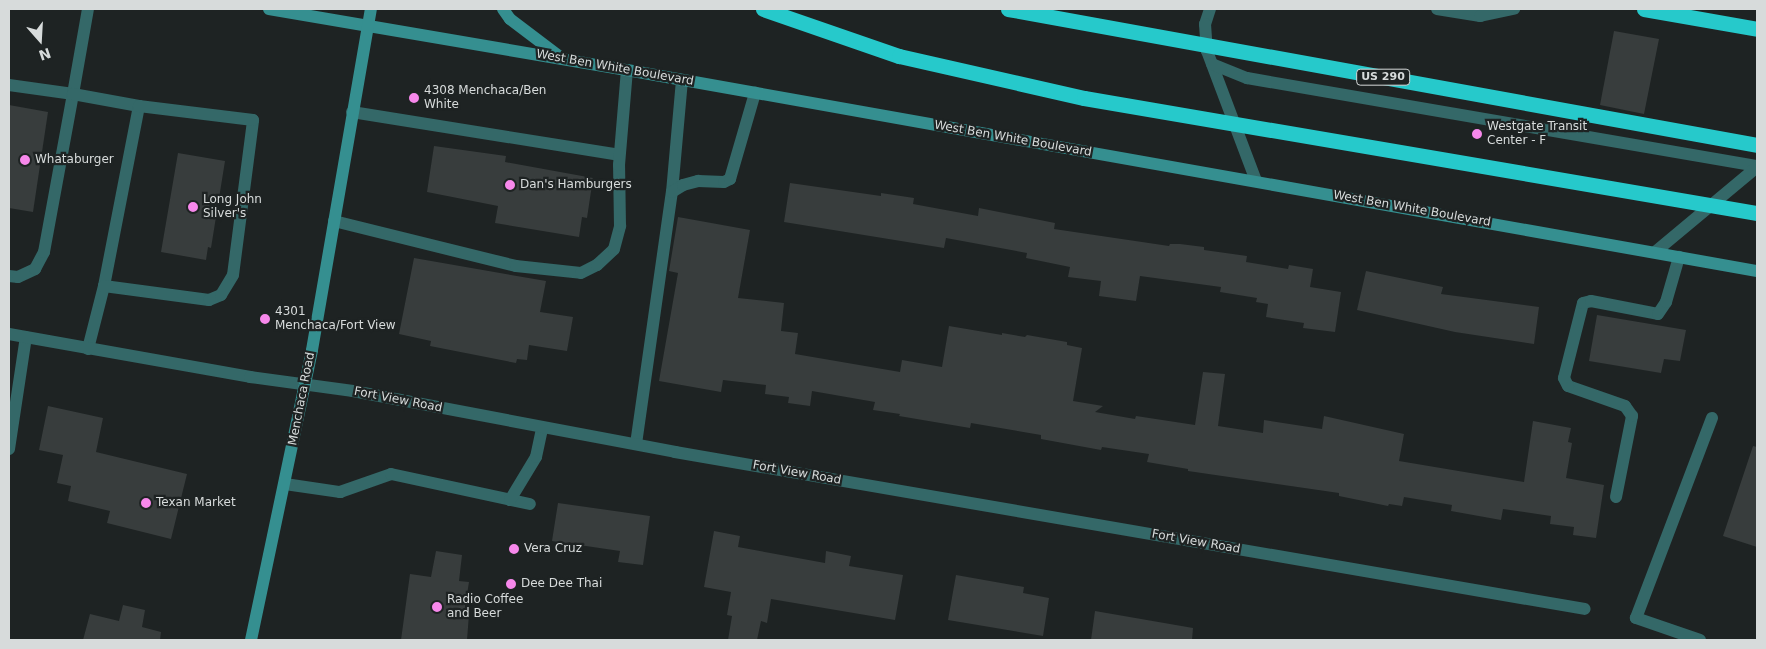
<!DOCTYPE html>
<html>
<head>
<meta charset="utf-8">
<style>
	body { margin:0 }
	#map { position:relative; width:1766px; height:649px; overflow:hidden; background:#1e2323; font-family:"DejaVu Sans",sans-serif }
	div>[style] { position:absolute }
	.building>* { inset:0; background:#383d3d }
	.service>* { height:12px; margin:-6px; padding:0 6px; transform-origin:6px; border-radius:6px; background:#346868 }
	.minor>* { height:12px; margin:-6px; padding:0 6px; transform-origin:6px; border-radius:6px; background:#346868 }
	.secondary>* { height:12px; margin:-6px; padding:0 6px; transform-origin:6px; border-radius:6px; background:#358f90 }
	.motorway>* { height:15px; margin:-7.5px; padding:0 7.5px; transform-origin:7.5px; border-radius:7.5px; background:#26c9cb }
	.motorway-bridge>* { height:15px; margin:-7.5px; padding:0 7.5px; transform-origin:7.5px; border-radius:7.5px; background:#26c9cb }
	.dots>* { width:14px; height:14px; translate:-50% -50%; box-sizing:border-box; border:2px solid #1e2323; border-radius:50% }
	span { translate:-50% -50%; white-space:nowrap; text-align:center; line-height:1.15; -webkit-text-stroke:4.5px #1e2323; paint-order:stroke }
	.shield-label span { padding:1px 4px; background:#1e2323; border:1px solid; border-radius:4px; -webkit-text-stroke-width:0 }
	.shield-label { font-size:11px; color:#d7dbdb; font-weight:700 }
	.street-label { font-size:12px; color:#d7dbdb }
	.poi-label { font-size:12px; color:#d7dbdb }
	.left { translate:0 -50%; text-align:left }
	.frame { position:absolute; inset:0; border:10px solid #d7dbdb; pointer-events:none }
	.north { position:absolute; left:15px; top:15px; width:50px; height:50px; -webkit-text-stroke:4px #1e2323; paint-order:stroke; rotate:161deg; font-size:14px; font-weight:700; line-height:20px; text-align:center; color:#d7dbdb }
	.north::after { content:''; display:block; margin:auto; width:18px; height:22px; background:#d7dbdb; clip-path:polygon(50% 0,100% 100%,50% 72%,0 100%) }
</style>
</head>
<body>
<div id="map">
	<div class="building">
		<div style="clip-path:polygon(1614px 31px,1659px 39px,1644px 114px,1600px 105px)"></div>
		<div style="clip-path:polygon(9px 105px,48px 112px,33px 212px,9px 208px)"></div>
		<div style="clip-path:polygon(434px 146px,506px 156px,505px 162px,593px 178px,587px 218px,582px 217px,579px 237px,495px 223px,498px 206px,427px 192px)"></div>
		<div style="clip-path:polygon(178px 153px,225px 161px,211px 248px,208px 247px,206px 260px,161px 252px)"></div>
		<div style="clip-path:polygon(790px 183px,881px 196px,881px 193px,914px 198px,913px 204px,978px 216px,979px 208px,1055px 223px,1054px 229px,1169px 246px,1170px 244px,1180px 244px,1204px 247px,1204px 250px,1247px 256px,1246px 262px,1288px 269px,1289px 265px,1313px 269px,1310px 287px,1341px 292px,1335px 332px,1303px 328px,1304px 323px,1266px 317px,1268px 304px,1256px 302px,1257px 298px,1220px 292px,1221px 287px,1140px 276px,1136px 301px,1099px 296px,1101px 281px,1068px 277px,1070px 267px,1026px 258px,1027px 253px,946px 238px,944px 248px,784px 222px)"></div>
		<div style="clip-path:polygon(678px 217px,750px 230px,738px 298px,784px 303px,781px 331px,798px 333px,795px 354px,900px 372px,902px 360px,942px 367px,949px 326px,1002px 335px,1002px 333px,1025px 337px,1027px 335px,1067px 342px,1067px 345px,1082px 348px,1073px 401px,1103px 406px,1095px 412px,1135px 419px,1136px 416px,1195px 425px,1203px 372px,1225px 374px,1218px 426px,1263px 433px,1264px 420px,1322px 429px,1324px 416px,1404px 434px,1399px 461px,1524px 482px,1533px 421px,1571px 428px,1568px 442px,1572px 443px,1566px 478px,1604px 485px,1596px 538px,1573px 535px,1574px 527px,1550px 524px,1551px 516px,1503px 509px,1501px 520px,1451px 511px,1452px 505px,1404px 497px,1402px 506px,1389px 504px,1388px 506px,1339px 496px,1339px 493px,1188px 471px,1188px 469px,1147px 462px,1149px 454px,1102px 447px,1101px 450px,1041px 439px,1041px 435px,971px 423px,970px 428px,899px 416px,900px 414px,873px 410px,875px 402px,812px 391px,810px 406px,788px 403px,789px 397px,765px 394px,766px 385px,723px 380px,721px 392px,659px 381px,678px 273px,669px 271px)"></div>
		<div style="clip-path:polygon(414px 258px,546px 281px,540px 312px,573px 317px,567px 351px,529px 345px,527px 360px,517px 359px,516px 363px,430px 346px,431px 341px,399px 334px)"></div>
		<div style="clip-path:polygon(1366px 271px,1443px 287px,1441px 294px,1539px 307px,1534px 344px,1455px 332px,1357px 310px)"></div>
		<div style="clip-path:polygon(1597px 315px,1686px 330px,1680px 361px,1664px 359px,1661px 373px,1589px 361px)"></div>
		<div style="clip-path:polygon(48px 406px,103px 418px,96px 452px,187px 474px,171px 539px,107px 523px,110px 511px,68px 501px,71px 486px,57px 483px,63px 455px,39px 450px)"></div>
		<div style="clip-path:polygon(1753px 446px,1757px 447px,1757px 547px,1723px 536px)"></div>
		<div style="clip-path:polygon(558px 503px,650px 516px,643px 565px,618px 562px,620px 551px,552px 541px)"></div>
		<div style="clip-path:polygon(714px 531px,740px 536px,738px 547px,825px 563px,826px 551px,851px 556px,849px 566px,903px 575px,895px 620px,771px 599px,767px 623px,761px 621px,757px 640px,728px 640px,732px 616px,727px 615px,731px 592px,704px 587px)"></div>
		<div style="clip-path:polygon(436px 551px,462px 555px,459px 581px,469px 582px,464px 613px,469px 614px,467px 640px,401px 640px,410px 574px,431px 577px)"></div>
		<div style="clip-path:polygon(956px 575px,1024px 587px,1023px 593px,1049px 598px,1043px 636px,948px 620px)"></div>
		<div style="clip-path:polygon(123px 605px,145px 610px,142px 627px,161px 632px,160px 640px,83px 640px,90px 614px,119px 621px)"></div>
		<div style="clip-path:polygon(1095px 611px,1193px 628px,1192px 640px,1091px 640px)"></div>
	</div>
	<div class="service">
		<div style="left:1210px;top:9px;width:16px;rotate:108deg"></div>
		<div style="left:1205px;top:24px;width:27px;rotate:86deg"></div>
		<div style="left:1207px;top:51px;width:139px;rotate:69.3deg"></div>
		<div style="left:1437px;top:9px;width:44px;rotate:9.2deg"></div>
		<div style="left:1480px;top:16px;width:35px;rotate:-12deg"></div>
		<div style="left:1212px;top:64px;width:38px;rotate:22deg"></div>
		<div style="left:1247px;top:78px;width:518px;rotate:9.79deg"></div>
		<div style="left:9px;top:85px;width:65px;rotate:8deg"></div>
		<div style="left:73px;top:94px;width:86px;rotate:-80deg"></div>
		<div style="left:352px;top:112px;width:270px;rotate:9.1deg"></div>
		<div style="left:672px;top:192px;width:112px;rotate:-84.9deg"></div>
		<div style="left:334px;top:221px;width:187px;rotate:13.9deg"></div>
		<div style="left:516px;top:266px;width:65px;rotate:6.1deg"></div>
		<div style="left:581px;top:273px;width:18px;rotate:-27deg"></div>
		<div style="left:597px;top:265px;width:23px;rotate:-43deg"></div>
		<div style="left:614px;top:249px;width:24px;rotate:-75deg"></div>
		<div style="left:620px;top:226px;width:61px;rotate:-90.9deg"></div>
		<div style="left:619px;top:165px;width:95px;rotate:-85.2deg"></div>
		<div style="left:1655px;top:252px;width:133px;rotate:-39.8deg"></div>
		<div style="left:9px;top:276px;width:9px;rotate:6deg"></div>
		<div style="left:18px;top:277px;width:19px;rotate:-25deg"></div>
		<div style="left:35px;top:269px;width:19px;rotate:-62deg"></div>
		<div style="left:44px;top:252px;width:161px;rotate:-79.6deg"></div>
		<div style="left:73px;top:94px;width:67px;rotate:10.3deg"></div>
		<div style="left:139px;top:106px;width:183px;rotate:101deg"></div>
		<div style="left:104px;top:286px;width:65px;rotate:104.3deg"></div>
		<div style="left:104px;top:286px;width:106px;rotate:7.6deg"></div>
		<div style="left:209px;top:300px;width:13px;rotate:-23deg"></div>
		<div style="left:221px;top:295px;width:23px;rotate:-59deg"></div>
		<div style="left:233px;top:275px;width:156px;rotate:-82.6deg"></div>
		<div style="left:253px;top:120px;width:115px;rotate:-173deg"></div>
		<div style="left:636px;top:444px;width:255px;rotate:-81.9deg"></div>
		<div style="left:672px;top:192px;width:13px;rotate:-32deg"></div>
		<div style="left:683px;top:185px;width:16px;rotate:-15deg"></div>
		<div style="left:698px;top:181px;width:26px;rotate:2deg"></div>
		<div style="left:724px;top:182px;width:7px;rotate:-27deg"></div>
		<div style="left:730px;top:179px;width:90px;rotate:-73.8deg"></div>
		<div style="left:9px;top:449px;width:113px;rotate:-81.4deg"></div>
		<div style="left:285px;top:484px;width:56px;rotate:8.3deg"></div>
		<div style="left:340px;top:492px;width:54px;rotate:-19.4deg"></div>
		<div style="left:391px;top:474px;width:142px;rotate:12.2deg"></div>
		<div style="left:1616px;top:497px;width:83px;rotate:-78.8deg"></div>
		<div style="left:1632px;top:416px;width:12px;rotate:-125deg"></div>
		<div style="left:1625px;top:406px;width:60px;rotate:-160.7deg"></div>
		<div style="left:1568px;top:386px;width:9px;rotate:-117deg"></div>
		<div style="left:1564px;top:378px;width:77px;rotate:-75.8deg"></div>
		<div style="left:1583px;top:303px;width:8px;rotate:-14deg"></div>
		<div style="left:1591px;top:301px;width:68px;rotate:11deg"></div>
		<div style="left:1658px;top:314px;width:14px;rotate:-56deg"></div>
		<div style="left:1666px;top:302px;width:47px;rotate:-73.9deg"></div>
		<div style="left:510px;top:500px;width:50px;rotate:-58.8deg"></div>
		<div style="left:536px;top:457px;width:30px;rotate:-78deg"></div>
		<div style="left:1700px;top:640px;width:68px;rotate:-161deg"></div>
		<div style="left:1636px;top:618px;width:214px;rotate:-69.2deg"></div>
	</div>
	<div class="minor">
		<div style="left:9px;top:334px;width:245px;rotate:10.1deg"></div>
		<div style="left:250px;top:377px;width:104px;rotate:7.7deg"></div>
		<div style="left:353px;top:391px;width:328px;rotate:10.7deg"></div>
		<div style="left:675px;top:452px;width:923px;rotate:9.79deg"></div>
	</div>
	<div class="secondary">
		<div style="left:269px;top:9px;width:363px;rotate:9.7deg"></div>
		<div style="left:627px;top:70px;width:1148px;rotate:10.09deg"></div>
		<div style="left:503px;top:9px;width:12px;rotate:55deg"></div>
		<div style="left:510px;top:19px;width:63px;rotate:37.2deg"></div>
		<div style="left:251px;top:640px;width:296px;rotate:-78.1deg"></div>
		<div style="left:312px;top:350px;width:346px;rotate:-80.2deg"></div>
	</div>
	<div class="motorway">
		<div style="left:1644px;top:9px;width:115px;rotate:10deg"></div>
	</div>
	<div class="motorway-bridge">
		<div style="left:763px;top:9px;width:144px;rotate:19.1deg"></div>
		<div style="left:899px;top:56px;width:190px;rotate:12.8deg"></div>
		<div style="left:1084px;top:98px;width:683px;rotate:9.7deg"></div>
		<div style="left:1008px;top:9px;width:761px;rotate:10.29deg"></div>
	</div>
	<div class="dots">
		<div style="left:414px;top:98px;background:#f788eb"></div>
		<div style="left:1477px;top:134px;background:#f788eb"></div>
		<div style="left:25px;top:160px;background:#f788eb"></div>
		<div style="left:510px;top:185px;background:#f788eb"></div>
		<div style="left:193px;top:207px;background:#f788eb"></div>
		<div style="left:265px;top:319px;background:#f788eb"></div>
		<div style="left:146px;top:503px;background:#f788eb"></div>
		<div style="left:514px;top:549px;background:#f788eb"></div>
		<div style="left:511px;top:584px;background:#f788eb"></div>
		<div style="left:437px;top:607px;background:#f788eb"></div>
	</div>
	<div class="shield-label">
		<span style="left:1383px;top:77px">US 290</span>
	</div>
	<div class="street-label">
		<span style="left:615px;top:68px;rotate:10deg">West Ben White Boulevard</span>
		<span style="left:1013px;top:139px;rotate:10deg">West Ben White Boulevard</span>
		<span style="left:1412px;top:209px;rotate:10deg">West Ben White Boulevard</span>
		<span style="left:302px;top:399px;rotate:-79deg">Menchaca Road</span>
		<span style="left:398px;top:400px;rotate:11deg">Fort View Road</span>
		<span style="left:797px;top:473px;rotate:10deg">Fort View Road</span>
		<span style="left:1196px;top:542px;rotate:10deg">Fort View Road</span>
	</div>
	<div class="poi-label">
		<span class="left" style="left:424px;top:98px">4308 Menchaca/Ben<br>White</span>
		<span class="left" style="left:1487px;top:134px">Westgate Transit<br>Center - F</span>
		<span class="left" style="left:35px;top:160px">Whataburger</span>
		<span class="left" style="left:520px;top:185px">Dan's Hamburgers</span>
		<span class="left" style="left:203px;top:207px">Long John<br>Silver's</span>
		<span class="left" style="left:275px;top:319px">4301<br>Menchaca/Fort View</span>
		<span class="left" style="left:156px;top:503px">Texan Market</span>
		<span class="left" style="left:524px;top:549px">Vera Cruz</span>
		<span class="left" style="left:521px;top:584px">Dee Dee Thai</span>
		<span class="left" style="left:447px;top:607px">Radio Coffee<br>and Beer</span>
	</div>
	<div class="frame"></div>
	<div class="north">N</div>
</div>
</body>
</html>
